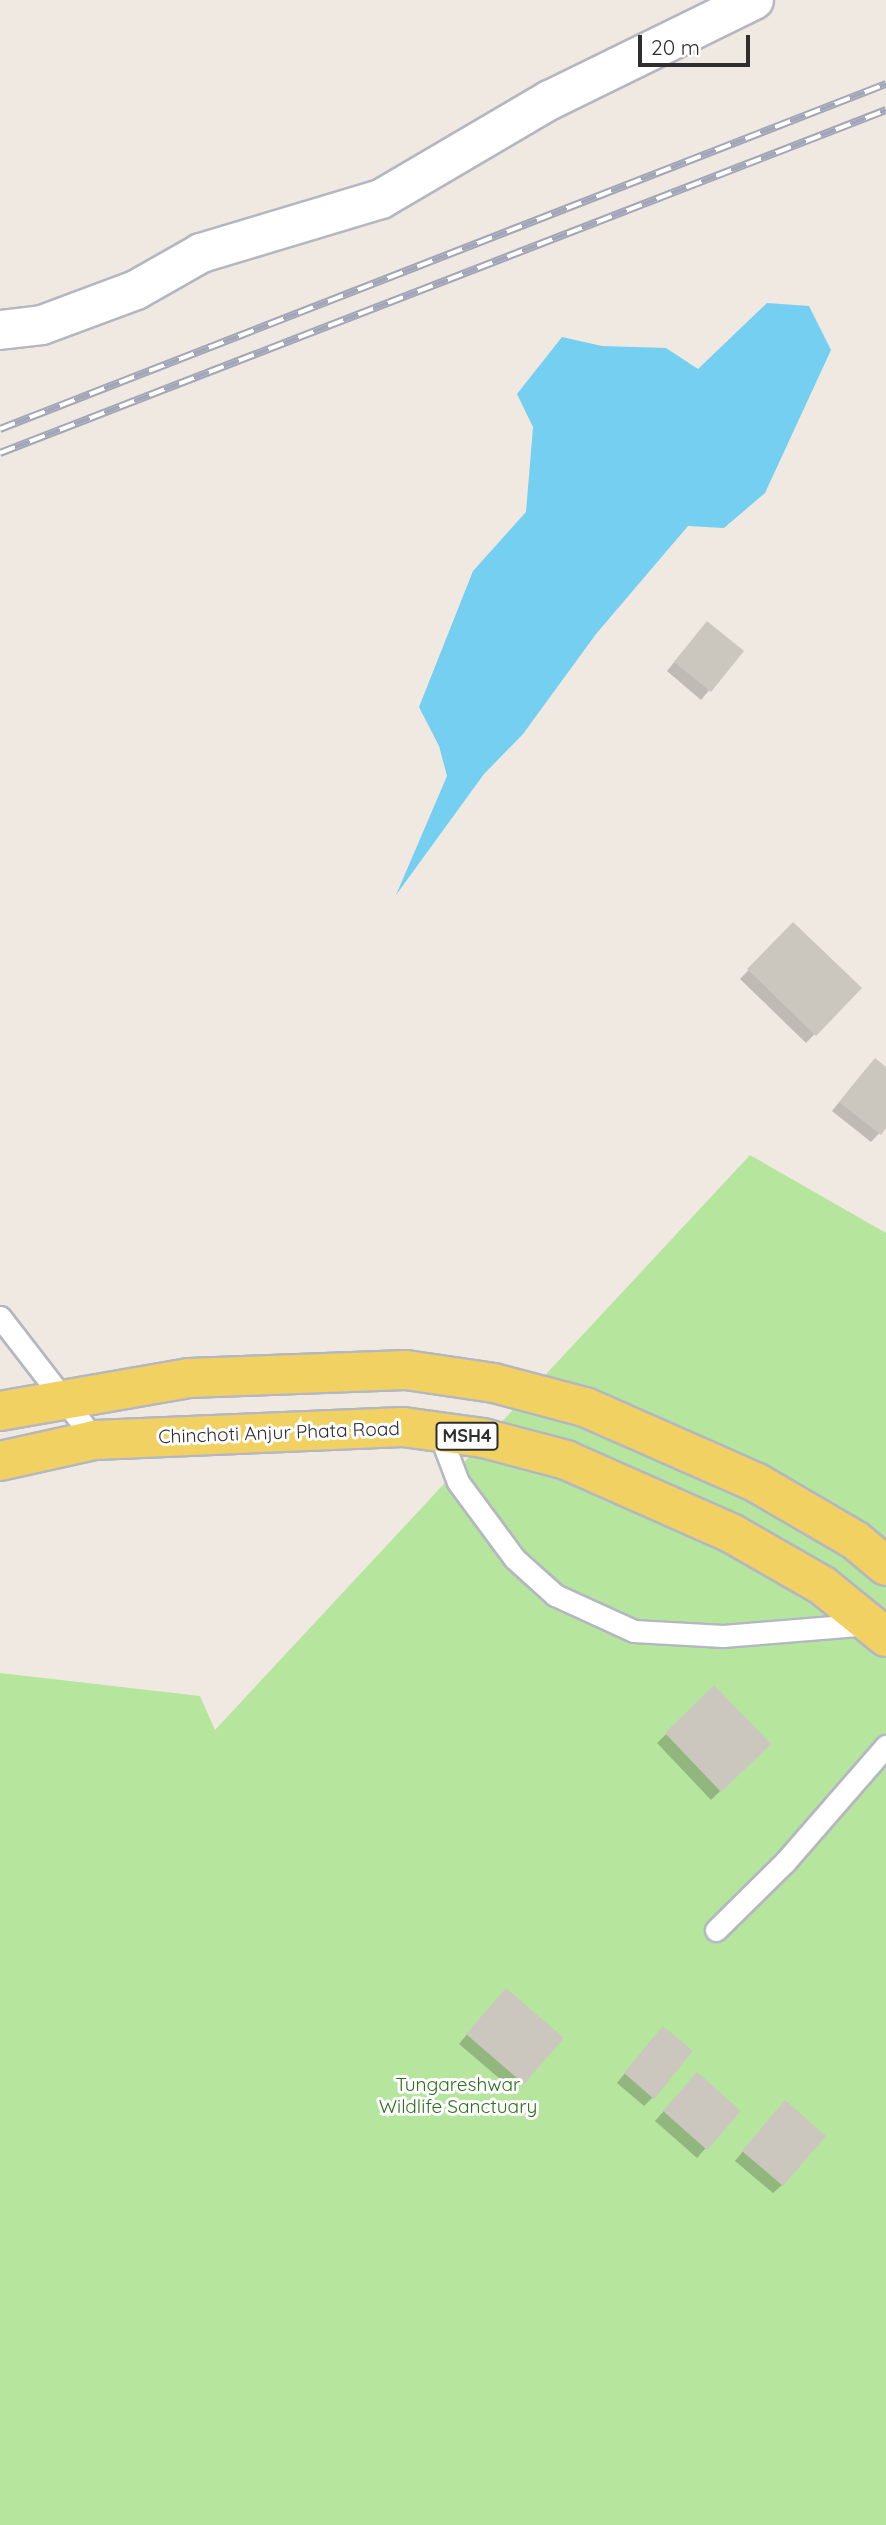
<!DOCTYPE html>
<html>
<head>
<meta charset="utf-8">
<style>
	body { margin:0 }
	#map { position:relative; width:886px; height:2525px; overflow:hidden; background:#efe9e1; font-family:Quicksand,sans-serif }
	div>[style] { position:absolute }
	.green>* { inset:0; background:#b6e59e }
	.water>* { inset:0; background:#75cff0 }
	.shadow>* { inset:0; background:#0003 }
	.building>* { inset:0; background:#cbc7bf }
	.roads { filter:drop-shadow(2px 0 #b4b7c1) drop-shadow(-2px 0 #b4b7c1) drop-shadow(0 2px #b4b7c1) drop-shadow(0 -2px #b4b7c1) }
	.service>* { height:21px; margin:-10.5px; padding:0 10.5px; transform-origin:10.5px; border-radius:10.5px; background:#fff }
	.minor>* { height:38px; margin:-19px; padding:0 19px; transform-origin:19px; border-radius:19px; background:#fff }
	.primary>* { height:38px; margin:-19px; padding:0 19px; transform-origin:19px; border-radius:19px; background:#f2d163 }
	.rail>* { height:8px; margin-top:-4px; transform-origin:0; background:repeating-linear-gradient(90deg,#fff 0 16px,#a3a6b8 0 32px); box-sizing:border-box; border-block:2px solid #a3a6b8 }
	span { translate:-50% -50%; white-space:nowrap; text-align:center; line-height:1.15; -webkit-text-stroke:6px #fff; paint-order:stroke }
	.shield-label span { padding:2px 5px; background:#fff; border:2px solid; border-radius:5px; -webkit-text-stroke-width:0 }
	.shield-label { font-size:18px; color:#2e2e2e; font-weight:700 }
	.street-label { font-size:19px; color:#2e2e2e }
	.park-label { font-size:19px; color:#2c6e1b }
	.scale { position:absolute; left:638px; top:35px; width:112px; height:32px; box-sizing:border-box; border:4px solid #2e2e2e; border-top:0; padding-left:9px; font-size:21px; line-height:24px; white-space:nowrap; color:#2e2e2e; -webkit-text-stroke:5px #fff; paint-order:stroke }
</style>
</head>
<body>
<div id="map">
	<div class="green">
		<div style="clip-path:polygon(750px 1155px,886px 1233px,886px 2525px,0 2525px,0 1673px,200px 1696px,215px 1730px)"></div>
	</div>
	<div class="water">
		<div style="clip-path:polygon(767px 303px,809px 306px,831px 350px,765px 493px,724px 528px,688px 526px,596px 634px,523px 734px,484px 774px,396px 895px,447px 776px,439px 746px,419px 707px,473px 571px,526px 512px,533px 427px,517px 394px,562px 337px,602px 346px,666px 348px,698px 369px)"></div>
	</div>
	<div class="shadow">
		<div style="clip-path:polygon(699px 632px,742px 651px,701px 700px,667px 671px)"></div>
		<div style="clip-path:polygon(793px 924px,859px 988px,806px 1043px,740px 979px)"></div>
		<div style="clip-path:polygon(866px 1069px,886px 1070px,886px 1126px,871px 1142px,832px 1111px)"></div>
		<div style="clip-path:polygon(714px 1688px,768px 1744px,711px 1800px,657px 1743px)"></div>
		<div style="clip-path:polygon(497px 1999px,523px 2082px,514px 2091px,459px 2044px)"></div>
		<div style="clip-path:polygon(654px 2037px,653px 2097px,644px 2106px,617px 2083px)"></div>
		<div style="clip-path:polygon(689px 2083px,738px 2111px,697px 2158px,655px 2121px)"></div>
		<div style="clip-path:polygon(776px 2111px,782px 2185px,773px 2193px,735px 2161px)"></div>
	</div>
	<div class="building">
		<div style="clip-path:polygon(707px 621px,744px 651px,711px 692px,674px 662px)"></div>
		<div style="clip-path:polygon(793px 922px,862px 988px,816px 1036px,747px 969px)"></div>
		<div style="clip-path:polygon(875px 1058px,886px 1067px,886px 1128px,881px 1135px,839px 1102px)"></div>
		<div style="clip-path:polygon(714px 1685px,771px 1744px,721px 1792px,665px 1733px)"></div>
		<div style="clip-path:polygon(506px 1988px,564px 2038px,524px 2084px,466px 2034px)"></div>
		<div style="clip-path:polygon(663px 2026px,693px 2051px,654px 2099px,624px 2073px)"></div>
		<div style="clip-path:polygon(697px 2072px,741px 2111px,707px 2150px,663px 2111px)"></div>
		<div style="clip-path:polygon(785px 2100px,826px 2136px,783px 2186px,742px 2151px)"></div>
	</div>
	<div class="roads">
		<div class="service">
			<div style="left:0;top:1317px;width:155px;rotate:52.3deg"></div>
			<div style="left:439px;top:1432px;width:53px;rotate:69.2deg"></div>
			<div style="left:458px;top:1482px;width:96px;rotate:53.5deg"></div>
			<div style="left:515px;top:1559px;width:54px;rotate:42deg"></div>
			<div style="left:555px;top:1595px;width:87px;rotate:24.5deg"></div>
			<div style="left:634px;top:1631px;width:89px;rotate:3.2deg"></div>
			<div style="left:723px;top:1636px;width:147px;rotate:-4.7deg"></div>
			<div style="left:716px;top:1930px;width:97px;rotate:-44.6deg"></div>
			<div style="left:785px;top:1862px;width:154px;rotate:-49deg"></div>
		</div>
		<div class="minor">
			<div style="left:0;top:330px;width:42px;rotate:-6.8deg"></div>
			<div style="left:42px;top:325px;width:100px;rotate:-20.4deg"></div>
			<div style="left:136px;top:290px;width:75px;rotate:-29.6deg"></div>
			<div style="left:201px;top:253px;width:188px;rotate:-16.7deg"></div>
			<div style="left:381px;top:199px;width:196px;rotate:-30.4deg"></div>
			<div style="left:550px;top:100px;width:227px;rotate:-26.1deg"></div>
		</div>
		<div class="primary">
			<div style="left:0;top:1411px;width:192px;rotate:-9.9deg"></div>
			<div style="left:189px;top:1378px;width:217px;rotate:-2.1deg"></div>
			<div style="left:406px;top:1370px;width:89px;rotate:8.4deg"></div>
			<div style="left:494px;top:1383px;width:94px;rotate:14.8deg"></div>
			<div style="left:585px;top:1407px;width:188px;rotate:23.8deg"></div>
			<div style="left:757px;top:1483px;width:113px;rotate:30.2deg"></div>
			<div style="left:855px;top:1540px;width:40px;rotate:40deg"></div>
			<div style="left:0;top:1461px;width:97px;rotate:-12.5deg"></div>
			<div style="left:95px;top:1440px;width:308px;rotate:-2.4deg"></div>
			<div style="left:403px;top:1427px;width:81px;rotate:7.8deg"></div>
			<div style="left:483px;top:1438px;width:86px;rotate:14.8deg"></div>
			<div style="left:566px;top:1460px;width:180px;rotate:23.9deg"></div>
			<div style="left:731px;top:1533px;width:106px;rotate:29.9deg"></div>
			<div style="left:823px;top:1586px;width:81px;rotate:39deg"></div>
		</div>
	</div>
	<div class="rail">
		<div style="left:0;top:429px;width:951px;rotate:-21.28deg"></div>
		<div style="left:0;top:453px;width:950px;rotate:-21.16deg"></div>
	</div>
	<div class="shield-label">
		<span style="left:467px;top:1436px">MSH4</span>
	</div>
	<div class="street-label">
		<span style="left:279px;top:1433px;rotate:-2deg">Chinchoti Anjur Phata Road</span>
	</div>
	<div class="park-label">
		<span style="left:458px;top:2096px">Tungareshwar<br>Wildlife Sanctuary</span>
	</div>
	<div class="scale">20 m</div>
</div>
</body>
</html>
